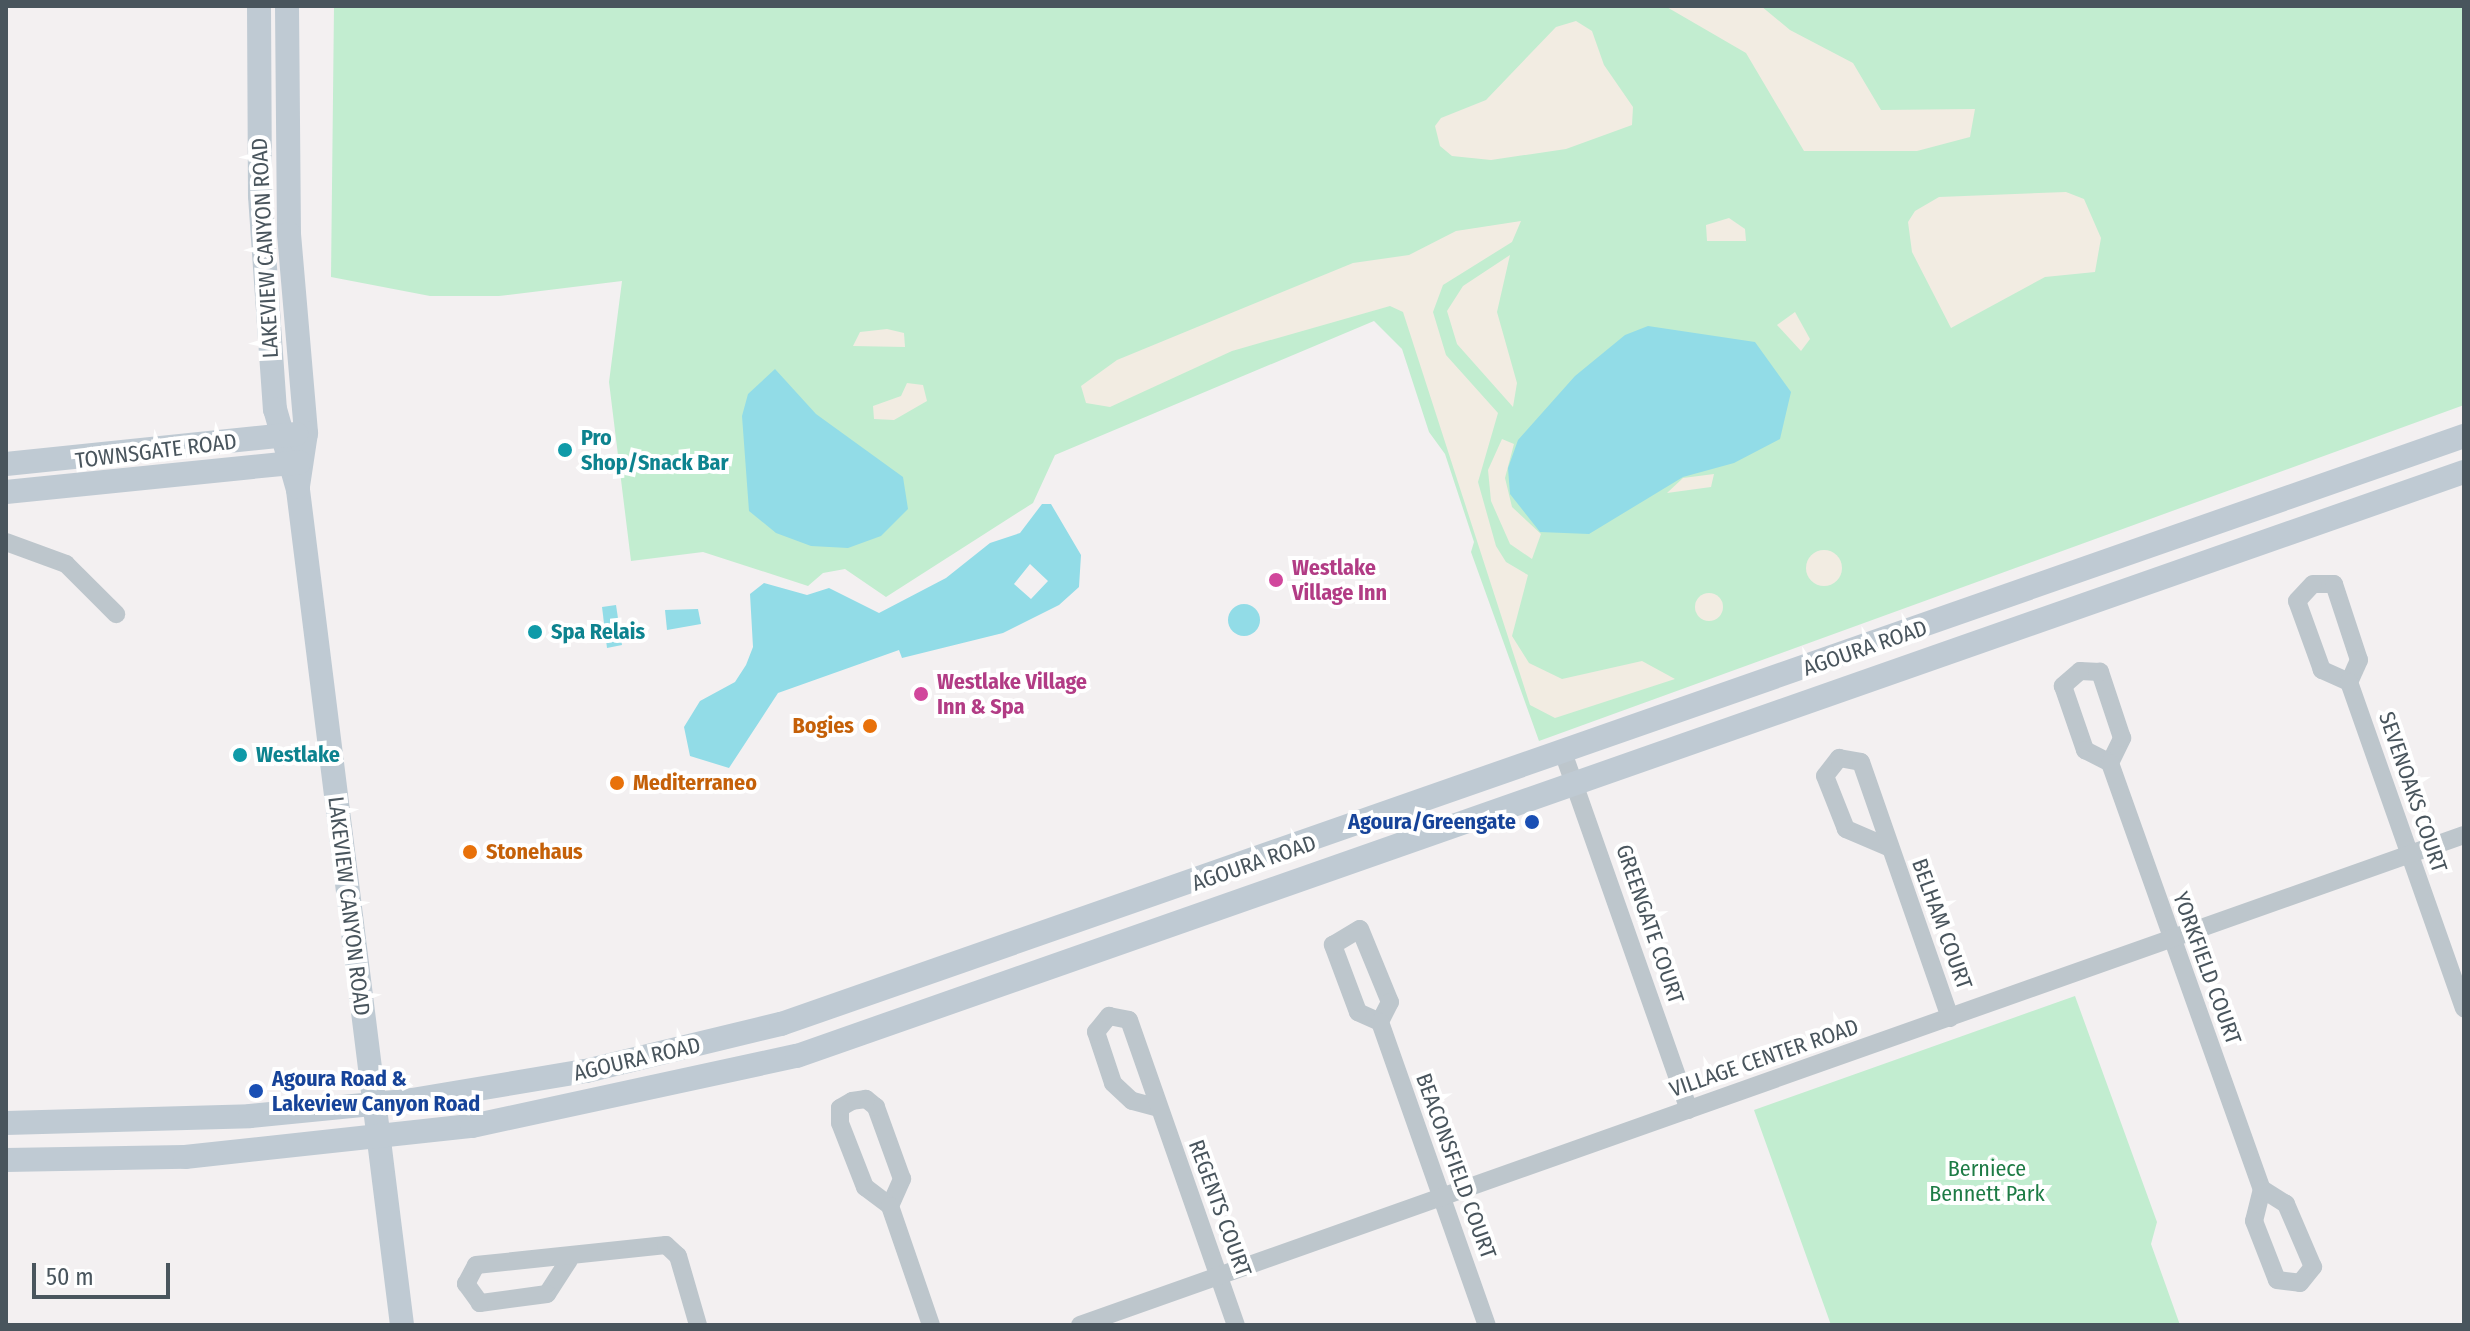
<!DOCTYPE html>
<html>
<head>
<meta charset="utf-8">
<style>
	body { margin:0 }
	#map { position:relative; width:2470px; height:1331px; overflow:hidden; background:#f3f0f1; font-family:"Fira Sans Condensed",sans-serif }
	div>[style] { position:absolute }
	.green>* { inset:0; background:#c2edd0 }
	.sand>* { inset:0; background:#f2ece2 }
	.round { border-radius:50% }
	.water>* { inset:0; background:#92dce7 }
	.street>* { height:18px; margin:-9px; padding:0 9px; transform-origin:9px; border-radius:9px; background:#bdc6cc }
	.secondary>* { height:24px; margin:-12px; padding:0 12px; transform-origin:12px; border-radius:12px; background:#bfcad3 }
	.dots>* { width:22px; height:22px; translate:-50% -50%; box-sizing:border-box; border:4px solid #fff; border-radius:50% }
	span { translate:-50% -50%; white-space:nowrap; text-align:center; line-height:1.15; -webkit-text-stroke:8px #fff; paint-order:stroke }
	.street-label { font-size:22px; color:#49555d }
	.culture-label { font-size:22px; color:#0d838f; font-weight:700 }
	.left { translate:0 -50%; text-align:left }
	.hotel-label { font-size:22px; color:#b23c85; font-weight:700 }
	.food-label { font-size:22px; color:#c56008; font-weight:700 }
	.right { translate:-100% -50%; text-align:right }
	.transit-label { font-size:22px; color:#164399; font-weight:700 }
	.park-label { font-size:22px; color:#1d7b45 }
	.frame { position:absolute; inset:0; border:8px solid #49555d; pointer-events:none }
	.scale { position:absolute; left:32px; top:1263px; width:138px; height:36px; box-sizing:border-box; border:4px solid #49555d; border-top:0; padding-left:10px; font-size:24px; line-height:28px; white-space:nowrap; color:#49555d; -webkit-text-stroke:6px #fff; paint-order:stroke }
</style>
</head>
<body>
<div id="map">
	<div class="green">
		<div style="clip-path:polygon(334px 6px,2464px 6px,2464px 405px,1539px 741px,1471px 552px,1474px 542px,1445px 454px,1429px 432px,1402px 349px,1374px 321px,1055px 455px,1033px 503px,886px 597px,845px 569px,823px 573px,808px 586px,703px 552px,631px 561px,609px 382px,622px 281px,499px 296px,430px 296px,331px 277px)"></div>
		<div style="clip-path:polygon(2075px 996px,2157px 1222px,2151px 1244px,2180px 1325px,1831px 1325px,1754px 1110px)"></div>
	</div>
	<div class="sand">
		<div style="clip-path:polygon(1665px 6px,1761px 6px,1790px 30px,1853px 63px,1881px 110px,1975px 109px,1970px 137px,1917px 151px,1804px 151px,1746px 53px)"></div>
		<div style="clip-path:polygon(1576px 21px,1592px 31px,1604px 65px,1633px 107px,1632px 125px,1566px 149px,1491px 160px,1452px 156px,1440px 146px,1435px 126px,1441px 118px,1486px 100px,1556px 27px)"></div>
		<div style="clip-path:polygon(2066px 192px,2084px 199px,2101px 238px,2095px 272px,2045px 277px,1951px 328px,1912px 252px,1908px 222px,1915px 211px,1939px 197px)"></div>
		<div style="clip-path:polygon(1729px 218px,1745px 229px,1746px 241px,1707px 241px,1706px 225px)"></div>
		<div style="clip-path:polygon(1521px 221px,1512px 242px,1443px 285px,1433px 312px,1446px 355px,1498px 413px,1478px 482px,1496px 546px,1506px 562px,1528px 575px,1512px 636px,1529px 663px,1562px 679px,1642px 661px,1675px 679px,1555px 718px,1530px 705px,1403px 312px,1390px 306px,1232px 351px,1110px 407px,1086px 403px,1081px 386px,1117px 360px,1353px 263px,1409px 255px,1456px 231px)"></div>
		<div style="clip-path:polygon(1510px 255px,1497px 312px,1517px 383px,1513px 407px,1457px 344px,1447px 311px,1463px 286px)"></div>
		<div style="clip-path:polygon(1795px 312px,1810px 339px,1801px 351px,1777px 325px)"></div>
		<div style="clip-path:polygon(887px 329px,904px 333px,905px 347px,853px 346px,860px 332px)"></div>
		<div style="clip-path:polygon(907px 383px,923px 385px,927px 401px,894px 420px,874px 419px,873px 406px,901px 396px)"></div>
		<div style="clip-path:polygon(1502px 439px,1514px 444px,1505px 478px,1512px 507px,1541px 534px,1532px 559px,1510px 544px,1491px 501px,1488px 470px)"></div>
		<div style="clip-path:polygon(1714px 474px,1711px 487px,1667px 493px,1683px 478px)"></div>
		<div class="round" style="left:1806px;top:550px;width:36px;height:36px"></div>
		<div class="round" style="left:1695px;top:593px;width:28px;height:28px"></div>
	</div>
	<div class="water">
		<div style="clip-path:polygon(1648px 326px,1755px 342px,1791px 392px,1780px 439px,1734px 463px,1683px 477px,1589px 534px,1540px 532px,1510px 494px,1508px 468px,1518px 440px,1575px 376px,1625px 335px)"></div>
		<div style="clip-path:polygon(775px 369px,816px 414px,903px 477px,908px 509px,881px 536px,848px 548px,811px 546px,776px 533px,749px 511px,742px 416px,748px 394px)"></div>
		<div style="clip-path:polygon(evenodd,1042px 504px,1051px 504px,1081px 555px,1079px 587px,1059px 605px,1003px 633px,902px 658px,899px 650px,778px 693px,729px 768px,690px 756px,684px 727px,700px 701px,735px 682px,746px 665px,753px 647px,750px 594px,764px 583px,807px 595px,829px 588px,879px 613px,946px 578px,990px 543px,1020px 533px,1042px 504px,1030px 564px,1048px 581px,1031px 599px,1014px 584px,1030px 564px)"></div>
		<div class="round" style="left:1228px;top:604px;width:32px;height:32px"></div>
		<div style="clip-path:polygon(616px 605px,622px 645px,607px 648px,602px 607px)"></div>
		<div style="clip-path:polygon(698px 609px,701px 624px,667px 630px,665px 610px)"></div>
	</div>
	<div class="street">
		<div style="left:6px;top:542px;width:64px;rotate:20.1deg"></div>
		<div style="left:66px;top:564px;width:71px;rotate:45deg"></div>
		<div style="left:2313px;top:584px;width:21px"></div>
		<div style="left:2334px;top:584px;width:80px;rotate:71.8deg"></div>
		<div style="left:2359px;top:660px;width:24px;rotate:114deg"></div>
		<div style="left:2349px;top:682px;width:30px;rotate:-156deg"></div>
		<div style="left:2322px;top:670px;width:73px;rotate:-109.9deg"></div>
		<div style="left:2297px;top:601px;width:23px;rotate:-47deg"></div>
		<div style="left:2349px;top:682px;width:346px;rotate:70.6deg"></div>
		<div style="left:1564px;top:755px;width:376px;rotate:70.6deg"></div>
		<div style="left:2110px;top:763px;width:28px;rotate:-64deg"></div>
		<div style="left:2122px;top:738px;width:70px;rotate:-108.4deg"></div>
		<div style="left:2100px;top:672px;width:20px;rotate:-177deg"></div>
		<div style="left:2080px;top:671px;width:23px;rotate:139deg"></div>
		<div style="left:2063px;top:686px;width:68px;rotate:71deg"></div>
		<div style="left:2085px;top:750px;width:28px;rotate:27deg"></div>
		<div style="left:2110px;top:763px;width:452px;rotate:70.4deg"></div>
		<div style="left:2262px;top:1189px;width:33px;rotate:104deg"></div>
		<div style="left:2254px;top:1221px;width:63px;rotate:68.7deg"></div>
		<div style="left:2277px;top:1280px;width:23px;rotate:7deg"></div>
		<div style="left:2300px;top:1283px;width:21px;rotate:-51deg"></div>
		<div style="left:2313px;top:1267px;width:69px;rotate:-113.2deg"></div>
		<div style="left:2286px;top:1204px;width:28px;rotate:-148deg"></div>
		<div style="left:1888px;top:847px;width:46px;rotate:-156.8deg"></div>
		<div style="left:1846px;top:829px;width:57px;rotate:-111.6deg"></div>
		<div style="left:1825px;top:776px;width:23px;rotate:-52deg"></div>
		<div style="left:1839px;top:758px;width:22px;rotate:10deg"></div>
		<div style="left:1861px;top:762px;width:271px;rotate:70.8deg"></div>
		<div style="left:1360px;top:929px;width:79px;rotate:67.7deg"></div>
		<div style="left:1390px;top:1002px;width:22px;rotate:117deg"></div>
		<div style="left:1380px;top:1022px;width:24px;rotate:-156deg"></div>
		<div style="left:1358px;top:1012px;width:72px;rotate:-110.5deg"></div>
		<div style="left:1333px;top:945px;width:31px;rotate:-31deg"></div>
		<div style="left:1380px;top:1022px;width:321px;rotate:70.6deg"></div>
		<div style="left:1159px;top:1108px;width:28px;rotate:-165deg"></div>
		<div style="left:1132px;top:1101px;width:26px;rotate:-137deg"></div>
		<div style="left:1113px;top:1083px;width:54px;rotate:-108.4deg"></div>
		<div style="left:1096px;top:1032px;width:21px;rotate:-51deg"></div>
		<div style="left:1109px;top:1016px;width:20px;rotate:11deg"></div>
		<div style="left:1129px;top:1020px;width:323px;rotate:70.7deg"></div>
		<div style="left:890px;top:1206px;width:30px;rotate:-66deg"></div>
		<div style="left:902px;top:1179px;width:77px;rotate:-109.9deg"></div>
		<div style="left:876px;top:1107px;width:13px;rotate:-141deg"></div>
		<div style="left:866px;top:1099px;width:14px;rotate:172deg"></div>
		<div style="left:852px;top:1101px;width:14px;rotate:150deg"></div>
		<div style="left:840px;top:1108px;width:15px;rotate:90deg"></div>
		<div style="left:840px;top:1123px;width:69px;rotate:68.7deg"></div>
		<div style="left:865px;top:1187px;width:31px;rotate:37deg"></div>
		<div style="left:890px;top:1206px;width:126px;rotate:71deg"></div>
		<div style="left:569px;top:1260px;width:40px;rotate:122.9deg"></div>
		<div style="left:547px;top:1294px;width:68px;rotate:172.3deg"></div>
		<div style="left:480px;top:1303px;width:24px;rotate:-126deg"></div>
		<div style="left:466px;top:1284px;width:21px;rotate:-62deg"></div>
		<div style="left:476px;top:1265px;width:191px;rotate:-6deg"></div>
		<div style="left:666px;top:1245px;width:16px;rotate:43deg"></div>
		<div style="left:678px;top:1256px;width:72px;rotate:73.8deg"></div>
		<div style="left:1080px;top:1325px;width:1468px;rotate:-19.5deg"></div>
	</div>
	<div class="secondary">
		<div style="left:259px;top:6px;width:190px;rotate:89.7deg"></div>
		<div style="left:260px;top:196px;width:214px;rotate:86deg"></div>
		<div style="left:275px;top:409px;width:84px;rotate:74.1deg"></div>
		<div style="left:298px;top:490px;width:841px;rotate:82.9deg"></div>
		<div style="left:287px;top:6px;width:228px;rotate:89.5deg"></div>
		<div style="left:289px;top:234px;width:200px;rotate:85.1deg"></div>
		<div style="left:306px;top:433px;width:54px;rotate:98.6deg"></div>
		<div style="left:6px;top:464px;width:292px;rotate:-5.9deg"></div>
		<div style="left:6px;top:492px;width:295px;rotate:-5.8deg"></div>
		<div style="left:6px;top:1123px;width:244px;rotate:-1.6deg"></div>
		<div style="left:250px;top:1116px;width:163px;rotate:-5.6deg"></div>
		<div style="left:412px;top:1100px;width:176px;rotate:-9.5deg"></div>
		<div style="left:586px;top:1071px;width:201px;rotate:-13.6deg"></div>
		<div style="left:781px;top:1024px;width:1783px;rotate:-19.26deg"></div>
		<div style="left:6px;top:1160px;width:179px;rotate:-1deg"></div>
		<div style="left:185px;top:1157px;width:289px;rotate:-6.2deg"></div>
		<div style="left:472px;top:1126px;width:332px;rotate:-12.2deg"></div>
		<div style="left:797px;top:1056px;width:1766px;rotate:-19.31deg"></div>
	</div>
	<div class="dots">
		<div style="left:565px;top:450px;background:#0f9aa8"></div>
		<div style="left:1276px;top:580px;background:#d1479c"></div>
		<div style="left:535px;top:632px;background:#0f9aa8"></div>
		<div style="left:921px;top:694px;background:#d1479c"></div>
		<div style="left:870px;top:726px;background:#e8710a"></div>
		<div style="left:240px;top:755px;background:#0f9aa8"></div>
		<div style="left:617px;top:783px;background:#e8710a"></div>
		<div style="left:1532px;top:822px;background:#1a4fb4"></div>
		<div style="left:470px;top:852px;background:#e8710a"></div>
		<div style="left:256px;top:1091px;background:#1a4fb4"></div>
	</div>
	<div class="street-label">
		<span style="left:265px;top:248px;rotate:-93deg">LAKEVIEW CANYON ROAD</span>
		<span style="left:156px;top:451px;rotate:-7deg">TOWNSGATE ROAD</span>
		<span style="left:1865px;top:648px;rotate:-19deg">AGOURA ROAD</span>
		<span style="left:2413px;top:792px;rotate:71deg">SEVENOAKS COURT</span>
		<span style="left:1254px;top:863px;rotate:-19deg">AGOURA ROAD</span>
		<span style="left:349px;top:906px;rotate:83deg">LAKEVIEW CANYON ROAD</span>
		<span style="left:1650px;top:924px;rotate:71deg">GREENGATE COURT</span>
		<span style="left:1942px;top:924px;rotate:70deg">BELHAM COURT</span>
		<span style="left:2207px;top:968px;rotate:70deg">YORKFIELD COURT</span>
		<span style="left:1764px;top:1058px;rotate:-19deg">VILLAGE CENTER ROAD</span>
		<span style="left:637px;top:1059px;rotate:-13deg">AGOURA ROAD</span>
		<span style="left:1456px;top:1166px;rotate:70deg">BEACONSFIELD COURT</span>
		<span style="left:1220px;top:1208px;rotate:70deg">REGENTS COURT</span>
	</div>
	<div class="culture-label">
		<span class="left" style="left:581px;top:450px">Pro<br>Shop/Snack Bar</span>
		<span class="left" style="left:551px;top:632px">Spa Relais</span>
		<span class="left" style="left:256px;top:755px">Westlake</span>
	</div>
	<div class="hotel-label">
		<span class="left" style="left:1292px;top:580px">Westlake<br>Village Inn</span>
		<span class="left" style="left:937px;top:694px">Westlake Village<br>Inn &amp; Spa</span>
	</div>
	<div class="food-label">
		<span class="right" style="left:854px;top:726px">Bogies</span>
		<span class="left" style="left:633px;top:783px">Mediterraneo</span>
		<span class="left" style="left:486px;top:852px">Stonehaus</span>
	</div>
	<div class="transit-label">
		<span class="right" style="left:1516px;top:822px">Agoura/Greengate</span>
		<span class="left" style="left:272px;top:1091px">Agoura Road &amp;<br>Lakeview Canyon Road</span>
	</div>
	<div class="park-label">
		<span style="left:1987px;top:1181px">Berniece<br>Bennett Park</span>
	</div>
	<div class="frame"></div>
	<div class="scale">50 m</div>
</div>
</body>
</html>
